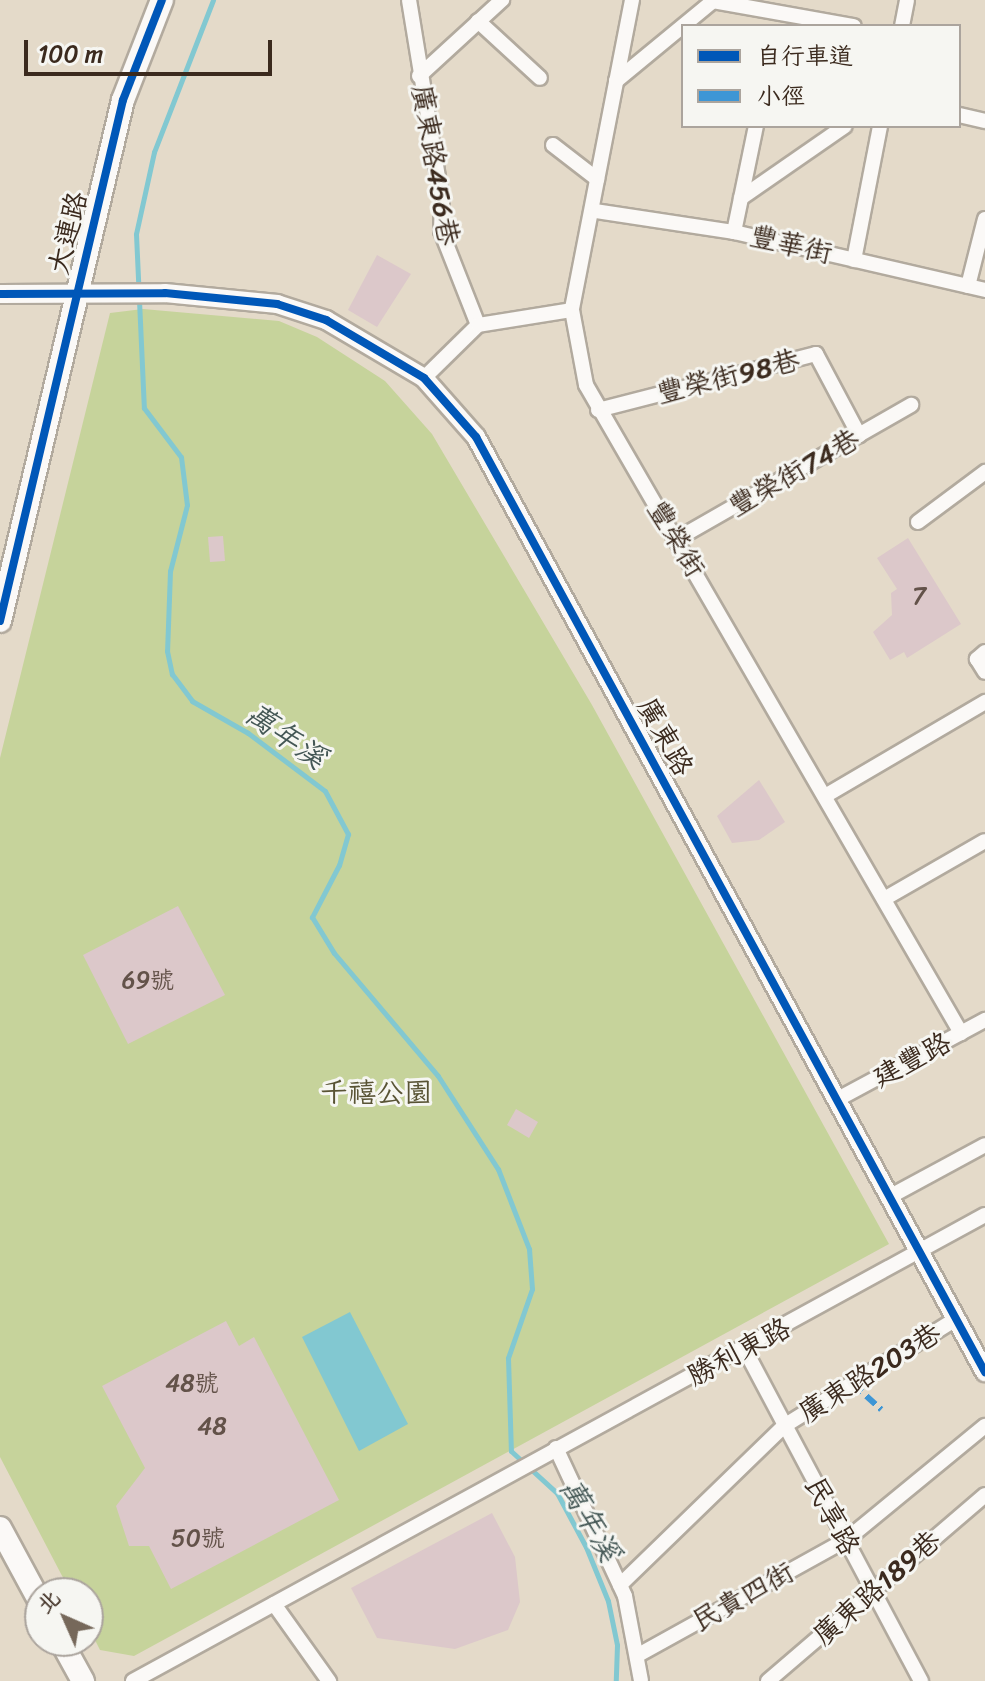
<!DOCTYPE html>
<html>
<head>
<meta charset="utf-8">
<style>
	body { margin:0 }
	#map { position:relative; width:985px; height:1681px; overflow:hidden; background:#e4dac9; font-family:Sriracha,"LXGW WenKai TC",sans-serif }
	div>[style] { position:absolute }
	.green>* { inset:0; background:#c6d39b }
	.water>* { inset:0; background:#82c8d1 }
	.stream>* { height:5px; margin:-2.5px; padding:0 2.5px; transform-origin:2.5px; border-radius:2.5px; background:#82c8d1 }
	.building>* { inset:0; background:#dcc8ca }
	.roads { filter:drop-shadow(2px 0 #b2aa9e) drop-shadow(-2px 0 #b2aa9e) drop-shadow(0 2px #b2aa9e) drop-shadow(0 -2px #b2aa9e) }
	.minor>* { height:14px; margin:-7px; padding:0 7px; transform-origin:7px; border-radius:7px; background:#fbf9f7 }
	.tertiary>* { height:18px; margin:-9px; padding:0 9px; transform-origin:9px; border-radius:9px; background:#fbf9f7 }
	.primary>* { height:22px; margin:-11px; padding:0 11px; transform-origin:11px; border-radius:11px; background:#fbf9f7 }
	.quiet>* { height:6px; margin-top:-3px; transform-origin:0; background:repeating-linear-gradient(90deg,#3e96d5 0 12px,transparent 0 18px) }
	.cycleway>* { height:8px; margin:-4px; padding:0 4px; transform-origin:4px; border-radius:4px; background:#0057b8 }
	span { translate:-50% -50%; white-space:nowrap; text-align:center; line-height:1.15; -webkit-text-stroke:6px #f6f6f2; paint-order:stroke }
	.number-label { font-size:24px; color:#635249 }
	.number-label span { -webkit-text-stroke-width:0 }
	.street-label { font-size:28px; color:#3b2a1e }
	.park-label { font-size:28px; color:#585334 }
	.water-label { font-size:30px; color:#445755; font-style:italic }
	.legend { position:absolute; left:681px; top:24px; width:280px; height:104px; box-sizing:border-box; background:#f6f6f2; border:2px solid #aba49d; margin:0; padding:10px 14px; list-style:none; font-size:24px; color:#3b2a1e }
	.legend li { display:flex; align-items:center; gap:16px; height:40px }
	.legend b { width:40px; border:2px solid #aba49d }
	.north { position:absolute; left:24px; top:1577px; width:80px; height:80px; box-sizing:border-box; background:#f6f6f2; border:2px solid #aba49d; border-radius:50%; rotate:315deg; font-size:22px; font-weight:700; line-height:32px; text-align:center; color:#3b2a1e }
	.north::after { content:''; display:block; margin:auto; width:28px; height:36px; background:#76685a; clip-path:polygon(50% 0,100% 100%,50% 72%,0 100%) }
	.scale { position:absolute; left:24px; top:40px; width:248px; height:36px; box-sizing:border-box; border:4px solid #3b2a1e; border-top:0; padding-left:10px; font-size:24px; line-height:28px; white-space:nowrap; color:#3b2a1e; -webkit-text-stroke:6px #f6f6f2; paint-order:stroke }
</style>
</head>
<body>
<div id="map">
	<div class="green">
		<div style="clip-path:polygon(143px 309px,279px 321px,317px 337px,385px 381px,432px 434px,592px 705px,889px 1244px,134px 1656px,100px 1650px,88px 1626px,88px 1593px,71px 1593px,0 1457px,0 758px,110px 313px)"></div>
	</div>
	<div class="water">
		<div style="clip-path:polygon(350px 1312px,408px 1424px,359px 1451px,302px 1337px)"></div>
	</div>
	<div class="stream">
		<div style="left:213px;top:0;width:163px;rotate:111.2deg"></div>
		<div style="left:154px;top:152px;width:84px;rotate:102.4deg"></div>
		<div style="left:136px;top:234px;width:174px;rotate:87.4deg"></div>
		<div style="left:144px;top:408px;width:61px;rotate:52.9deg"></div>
		<div style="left:181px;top:457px;width:48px;rotate:82.9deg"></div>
		<div style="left:187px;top:505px;width:68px;rotate:104.4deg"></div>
		<div style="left:170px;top:571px;width:80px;rotate:92.1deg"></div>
		<div style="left:167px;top:651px;width:24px;rotate:78deg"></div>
		<div style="left:172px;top:674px;width:34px;rotate:53deg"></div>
		<div style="left:192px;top:701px;width:64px;rotate:29.7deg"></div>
		<div style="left:248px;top:733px;width:96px;rotate:37deg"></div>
		<div style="left:325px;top:791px;width:49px;rotate:61.9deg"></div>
		<div style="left:348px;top:834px;width:32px;rotate:106deg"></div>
		<div style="left:339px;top:865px;width:59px;rotate:117.4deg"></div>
		<div style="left:312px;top:917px;width:42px;rotate:58.6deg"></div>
		<div style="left:334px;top:953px;width:161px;rotate:49.8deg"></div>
		<div style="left:438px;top:1076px;width:111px;rotate:57.2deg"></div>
		<div style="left:498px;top:1169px;width:86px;rotate:68.8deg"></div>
		<div style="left:529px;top:1249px;width:40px;rotate:85.7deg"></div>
		<div style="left:532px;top:1289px;width:73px;rotate:109.2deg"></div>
		<div style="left:508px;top:1358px;width:93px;rotate:88.2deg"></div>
		<div style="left:511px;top:1451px;width:62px;rotate:42.4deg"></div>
		<div style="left:557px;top:1493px;width:61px;rotate:61.8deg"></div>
		<div style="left:586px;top:1547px;width:58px;rotate:67.8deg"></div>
		<div style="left:608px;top:1601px;width:45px;rotate:78.4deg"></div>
		<div style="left:617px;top:1645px;width:36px;rotate:92deg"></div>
	</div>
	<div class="building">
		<div style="clip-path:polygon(377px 255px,411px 274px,377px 327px,348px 310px)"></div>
		<div style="clip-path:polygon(223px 536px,225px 561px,210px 562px,208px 537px)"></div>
		<div style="clip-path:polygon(908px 538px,961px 624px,907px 658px,904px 652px,890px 660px,873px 632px,892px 615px,891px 593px,897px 589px,877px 558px)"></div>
		<div style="clip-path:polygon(759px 780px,785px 822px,759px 840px,732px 843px,717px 816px)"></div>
		<div style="clip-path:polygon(178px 906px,225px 995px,128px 1044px,83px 955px)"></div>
		<div style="clip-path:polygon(516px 1109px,538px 1122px,529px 1138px,507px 1125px)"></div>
		<div style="clip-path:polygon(226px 1321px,239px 1346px,254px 1337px,339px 1500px,171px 1589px,149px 1546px,129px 1546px,116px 1506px,145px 1468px,102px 1386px)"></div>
		<div style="clip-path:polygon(492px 1513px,515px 1557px,520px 1602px,508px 1630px,455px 1649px,377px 1638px,351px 1588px)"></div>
	</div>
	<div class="roads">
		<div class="minor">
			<div style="left:409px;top:0;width:204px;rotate:80.7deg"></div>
			<div style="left:442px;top:201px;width:30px;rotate:92deg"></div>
			<div style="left:441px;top:231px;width:101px;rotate:68.5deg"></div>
			<div style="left:632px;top:0;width:316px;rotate:101deg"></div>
			<div style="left:572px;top:310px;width:76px;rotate:79.4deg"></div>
			<div style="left:586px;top:385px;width:749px;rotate:59.94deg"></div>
			<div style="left:478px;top:21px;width:84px;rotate:42.6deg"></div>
			<div style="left:902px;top:26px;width:26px;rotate:-79deg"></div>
			<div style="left:419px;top:76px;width:113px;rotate:-42.5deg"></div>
			<div style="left:616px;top:81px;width:126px;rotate:-39.5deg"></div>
			<div style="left:713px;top:1px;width:143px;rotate:10.1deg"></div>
			<div style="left:959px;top:115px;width:27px;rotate:13deg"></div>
			<div style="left:553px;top:145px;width:56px;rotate:37.7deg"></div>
			<div style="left:741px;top:198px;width:126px;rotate:-34.7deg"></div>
			<div style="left:595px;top:211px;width:141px;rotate:8.6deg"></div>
			<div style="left:734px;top:232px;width:258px;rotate:13deg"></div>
			<div style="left:734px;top:232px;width:108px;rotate:-78.3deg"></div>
			<div style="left:854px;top:260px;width:136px;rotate:-79deg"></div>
			<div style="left:968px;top:286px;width:69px;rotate:-75.8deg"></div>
			<div style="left:424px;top:378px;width:76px;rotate:-44.5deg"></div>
			<div style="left:478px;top:325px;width:95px;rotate:-9.1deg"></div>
			<div style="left:598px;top:410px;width:225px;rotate:-14.4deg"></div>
			<div style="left:816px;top:354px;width:92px;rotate:62deg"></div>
			<div style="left:918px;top:522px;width:84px;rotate:-36.7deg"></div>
			<div style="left:677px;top:539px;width:270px;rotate:-29.8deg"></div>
			<div style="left:985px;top:652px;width:11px;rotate:139deg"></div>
			<div style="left:977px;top:659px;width:15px;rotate:58deg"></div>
			<div style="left:825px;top:796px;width:186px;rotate:-30.4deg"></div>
			<div style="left:884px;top:899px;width:116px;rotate:-29.9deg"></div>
			<div style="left:838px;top:1099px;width:167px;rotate:-28.3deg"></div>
			<div style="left:889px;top:1197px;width:109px;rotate:-28.4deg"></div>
			<div style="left:745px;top:1350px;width:375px;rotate:62deg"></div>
			<div style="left:556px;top:1448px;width:163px;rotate:65deg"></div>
			<div style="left:625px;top:1596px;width:86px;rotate:79.3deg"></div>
			<div style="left:620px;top:1585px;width:228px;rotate:-44.1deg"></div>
			<div style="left:784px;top:1426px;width:203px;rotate:-31.9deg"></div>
			<div style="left:274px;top:1604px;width:95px;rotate:54.5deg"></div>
			<div style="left:640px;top:1654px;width:235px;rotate:-29deg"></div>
			<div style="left:846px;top:1540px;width:180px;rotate:-39.4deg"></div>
			<div style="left:133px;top:1681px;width:971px;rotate:-28.68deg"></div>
			<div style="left:768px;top:1681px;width:286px;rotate:-40.6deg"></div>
		</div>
		<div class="tertiary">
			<div style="left:0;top:294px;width:165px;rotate:-0.3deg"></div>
			<div style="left:165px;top:293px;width:113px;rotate:5.6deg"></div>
			<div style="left:277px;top:304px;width:52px;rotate:18.1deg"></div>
			<div style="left:326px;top:320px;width:114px;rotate:30.6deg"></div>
			<div style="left:424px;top:378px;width:79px;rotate:48.6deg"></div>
			<div style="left:476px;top:437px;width:1065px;rotate:61.44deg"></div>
		</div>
		<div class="primary">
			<div style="left:0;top:621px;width:535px;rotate:-76.72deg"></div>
			<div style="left:123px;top:100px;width:107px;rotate:-68.7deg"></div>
			<div style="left:0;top:1528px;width:84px;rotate:61.6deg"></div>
			<div style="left:61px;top:1641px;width:46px;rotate:61.2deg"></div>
		</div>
	</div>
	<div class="quiet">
		<div style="left:853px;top:1384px;width:38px;rotate:42deg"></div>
	</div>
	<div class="cycleway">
		<div style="left:0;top:294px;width:165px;rotate:-0.3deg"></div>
		<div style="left:165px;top:293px;width:113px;rotate:5.6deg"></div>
		<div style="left:277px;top:304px;width:52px;rotate:18.1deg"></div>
		<div style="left:326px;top:320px;width:114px;rotate:30.6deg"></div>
		<div style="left:424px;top:378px;width:79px;rotate:48.6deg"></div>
		<div style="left:476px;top:437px;width:1065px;rotate:61.44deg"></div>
		<div style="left:0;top:621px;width:535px;rotate:-76.72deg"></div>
		<div style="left:123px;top:100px;width:107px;rotate:-68.7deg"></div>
	</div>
	<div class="number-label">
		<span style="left:919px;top:597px">7</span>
		<span style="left:148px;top:981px">69號</span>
		<span style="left:192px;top:1384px">48號</span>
		<span style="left:212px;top:1427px">48</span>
		<span style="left:198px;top:1539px">50號</span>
	</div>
	<div class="street-label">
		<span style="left:435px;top:165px;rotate:80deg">廣東路456巷</span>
		<span style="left:68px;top:233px;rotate:-76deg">大連路</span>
		<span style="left:791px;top:245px;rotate:13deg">豐華街</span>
		<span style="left:728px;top:377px;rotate:-14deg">豐榮街98巷</span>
		<span style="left:794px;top:473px;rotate:-30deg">豐榮街74巷</span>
		<span style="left:676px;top:539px;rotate:59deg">豐榮街</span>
		<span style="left:665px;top:737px;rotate:61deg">廣東路</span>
		<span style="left:912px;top:1060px;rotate:-28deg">建豐路</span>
		<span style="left:739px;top:1352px;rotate:-28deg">勝利東路</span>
		<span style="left:870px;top:1373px;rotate:-32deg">廣東路203巷</span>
		<span style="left:832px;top:1516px;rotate:62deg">民享路</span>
		<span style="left:877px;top:1588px;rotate:-41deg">廣東路189巷</span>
		<span style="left:743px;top:1597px;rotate:-29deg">民貴四街</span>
	</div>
	<div class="park-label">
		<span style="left:376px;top:1093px">千禧公園</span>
	</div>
	<div class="water-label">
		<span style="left:286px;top:736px;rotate:35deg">萬年溪</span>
		<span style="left:590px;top:1520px;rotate:60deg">萬年溪</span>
	</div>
	<ul class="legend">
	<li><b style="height:10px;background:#0057b8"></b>自行車道</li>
	<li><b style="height:10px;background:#3e96d5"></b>小徑</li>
	</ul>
	<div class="north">北</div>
	<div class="scale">100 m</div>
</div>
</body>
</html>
